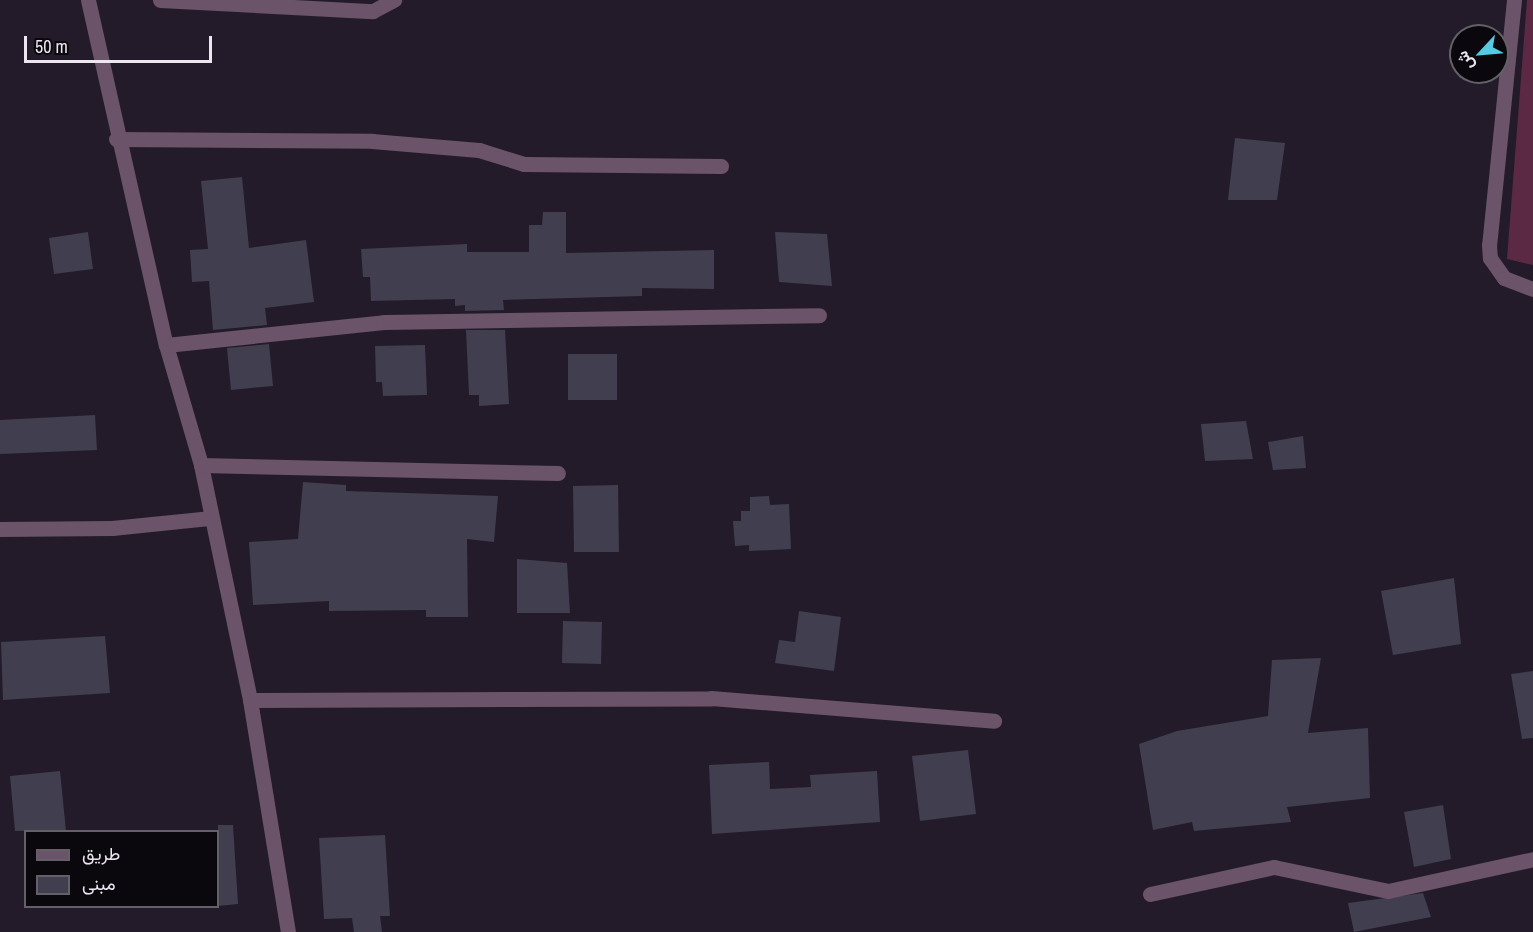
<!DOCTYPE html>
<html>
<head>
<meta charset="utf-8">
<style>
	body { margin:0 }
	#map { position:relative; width:1533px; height:932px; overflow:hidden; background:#231b29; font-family:"Archivo Narrow",Vazirmatn,sans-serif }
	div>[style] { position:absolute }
	.green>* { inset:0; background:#5b2944 }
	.building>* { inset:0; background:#413e50 }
	.minor>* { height:15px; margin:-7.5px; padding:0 7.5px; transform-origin:7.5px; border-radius:7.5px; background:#6b5369 }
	span { translate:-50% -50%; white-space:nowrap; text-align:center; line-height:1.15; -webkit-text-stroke:4.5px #0a070d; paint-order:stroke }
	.legend { position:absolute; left:24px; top:830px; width:195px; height:78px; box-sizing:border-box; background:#0a070d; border:2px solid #646068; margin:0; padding:8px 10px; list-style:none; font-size:18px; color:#ece6f1 }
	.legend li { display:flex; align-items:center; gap:12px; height:30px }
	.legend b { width:30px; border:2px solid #646068 }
	.north { position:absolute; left:1449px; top:24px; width:60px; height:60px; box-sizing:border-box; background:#0a070d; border:2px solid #646068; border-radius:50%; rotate:244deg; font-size:16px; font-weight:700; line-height:24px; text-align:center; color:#ece6f1 }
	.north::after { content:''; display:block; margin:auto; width:21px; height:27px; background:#58c9e3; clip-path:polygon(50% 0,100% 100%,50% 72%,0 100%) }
	.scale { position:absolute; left:24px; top:36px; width:188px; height:27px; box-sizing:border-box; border:3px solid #ece6f1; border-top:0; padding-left:8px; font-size:18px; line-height:21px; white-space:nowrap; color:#ece6f1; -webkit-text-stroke:4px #0a070d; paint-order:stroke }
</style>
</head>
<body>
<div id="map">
	<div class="green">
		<div style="clip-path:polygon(1527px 0,1533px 0,1533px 265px,1507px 259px)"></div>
	</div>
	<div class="building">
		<div style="clip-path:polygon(1235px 138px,1285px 143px,1277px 200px,1228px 200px)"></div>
		<div style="clip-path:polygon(242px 177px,249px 248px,306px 240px,314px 302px,265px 308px,267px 325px,213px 330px,209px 281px,192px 282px,190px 250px,208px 249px,201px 181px)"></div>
		<div style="clip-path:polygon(543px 212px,566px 212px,566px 253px,714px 250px,714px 289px,642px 288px,642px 296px,503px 300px,504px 310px,465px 311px,465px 305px,455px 306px,455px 299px,371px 301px,370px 277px,363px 277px,361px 249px,467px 244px,467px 252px,529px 252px,529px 225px,542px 225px)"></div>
		<div style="clip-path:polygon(88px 232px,93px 269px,54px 274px,49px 238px)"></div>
		<div style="clip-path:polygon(775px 232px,827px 234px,832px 286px,779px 282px)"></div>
		<div style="clip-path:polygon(466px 330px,505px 330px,509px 404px,479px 406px,479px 395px,469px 395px)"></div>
		<div style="clip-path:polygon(269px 344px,273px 386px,231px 390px,227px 348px)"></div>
		<div style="clip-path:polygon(425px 345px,427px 395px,383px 396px,382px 382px,376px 382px,375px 346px)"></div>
		<div style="clip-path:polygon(568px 354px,617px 354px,617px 400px,568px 400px)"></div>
		<div style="clip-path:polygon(95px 415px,97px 450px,0 454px,0 420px)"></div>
		<div style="clip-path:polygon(1246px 421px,1253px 459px,1205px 461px,1201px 424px)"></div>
		<div style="clip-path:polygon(1303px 436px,1306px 468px,1273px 470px,1268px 442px)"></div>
		<div style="clip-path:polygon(303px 482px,346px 485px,346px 491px,498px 496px,494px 542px,467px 539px,468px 617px,426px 617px,426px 610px,329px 611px,329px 601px,253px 605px,249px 542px,298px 539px)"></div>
		<div style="clip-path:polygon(618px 485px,619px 552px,574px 552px,573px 486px)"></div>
		<div style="clip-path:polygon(769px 496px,770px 505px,789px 504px,791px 549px,749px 551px,749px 545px,735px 546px,733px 521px,741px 521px,741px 511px,750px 511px,750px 497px)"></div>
		<div style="clip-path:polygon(517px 559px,567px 563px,570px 613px,517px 613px)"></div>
		<div style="clip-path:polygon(1454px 578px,1461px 644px,1393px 655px,1381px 591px)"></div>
		<div style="clip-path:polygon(799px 611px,841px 617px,834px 671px,775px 663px,779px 640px,795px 642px)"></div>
		<div style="clip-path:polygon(563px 621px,602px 622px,601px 664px,562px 663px)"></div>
		<div style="clip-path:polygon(105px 636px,110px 693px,3px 700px,1px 642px)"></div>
		<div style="clip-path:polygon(1321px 658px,1308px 733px,1368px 728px,1370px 798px,1287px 807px,1291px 822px,1194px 831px,1192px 822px,1153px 830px,1139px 744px,1177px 731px,1268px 716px,1272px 660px)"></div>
		<div style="clip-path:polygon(1533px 671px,1533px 738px,1522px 739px,1511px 674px)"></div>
		<div style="clip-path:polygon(968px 750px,976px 814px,920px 821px,912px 756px)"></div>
		<div style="clip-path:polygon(769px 762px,770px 789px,811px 787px,810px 775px,877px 771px,880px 822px,712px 834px,709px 765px)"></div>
		<div style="clip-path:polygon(60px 771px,66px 831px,15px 831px,10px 776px)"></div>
		<div style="clip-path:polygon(1443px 805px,1451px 859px,1414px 867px,1404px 812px)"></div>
		<div style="clip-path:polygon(218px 825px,233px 825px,238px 904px,218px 906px)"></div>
		<div style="clip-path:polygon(385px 835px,390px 916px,380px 916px,382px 932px,354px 932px,352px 918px,324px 919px,319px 838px)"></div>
		<div style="clip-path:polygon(1423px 893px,1431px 917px,1354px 932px,1348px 903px)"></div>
	</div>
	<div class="minor">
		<div style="left:88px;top:0;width:354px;rotate:77.3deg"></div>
		<div style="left:166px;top:345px;width:125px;rotate:73.7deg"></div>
		<div style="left:201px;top:465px;width:240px;rotate:78.2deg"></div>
		<div style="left:250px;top:700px;width:235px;rotate:80.7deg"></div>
		<div style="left:160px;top:0;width:213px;rotate:3deg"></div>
		<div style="left:373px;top:11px;width:24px;rotate:-28deg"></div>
		<div style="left:1514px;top:0;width:246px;rotate:95.8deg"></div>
		<div style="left:1489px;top:245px;width:13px;rotate:86deg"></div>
		<div style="left:1490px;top:258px;width:24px;rotate:55deg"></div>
		<div style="left:1504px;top:278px;width:31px;rotate:21deg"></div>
		<div style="left:116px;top:139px;width:256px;rotate:0.4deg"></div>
		<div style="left:372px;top:141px;width:107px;rotate:4.8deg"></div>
		<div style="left:479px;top:150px;width:47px;rotate:17.3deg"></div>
		<div style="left:524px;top:164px;width:197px;rotate:0.6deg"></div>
		<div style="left:166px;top:345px;width:219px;rotate:-6deg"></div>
		<div style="left:384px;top:322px;width:435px;rotate:-0.9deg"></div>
		<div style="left:201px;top:465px;width:357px;rotate:1.3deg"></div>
		<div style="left:0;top:529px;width:112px;rotate:-0.5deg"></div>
		<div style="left:112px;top:528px;width:100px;rotate:-5.8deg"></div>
		<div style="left:250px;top:700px;width:461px;rotate:-0.2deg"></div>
		<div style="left:711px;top:698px;width:284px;rotate:4.6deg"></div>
		<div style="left:1150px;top:894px;width:127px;rotate:-12.3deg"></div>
		<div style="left:1274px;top:867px;width:116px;rotate:11.9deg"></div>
		<div style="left:1388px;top:891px;width:148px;rotate:-12.4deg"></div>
	</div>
	<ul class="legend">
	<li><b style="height:8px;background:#6b5369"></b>طريق</li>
	<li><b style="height:16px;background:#413e50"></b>مبنى</li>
	</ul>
	<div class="north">ش</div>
	<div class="scale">50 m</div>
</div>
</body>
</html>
